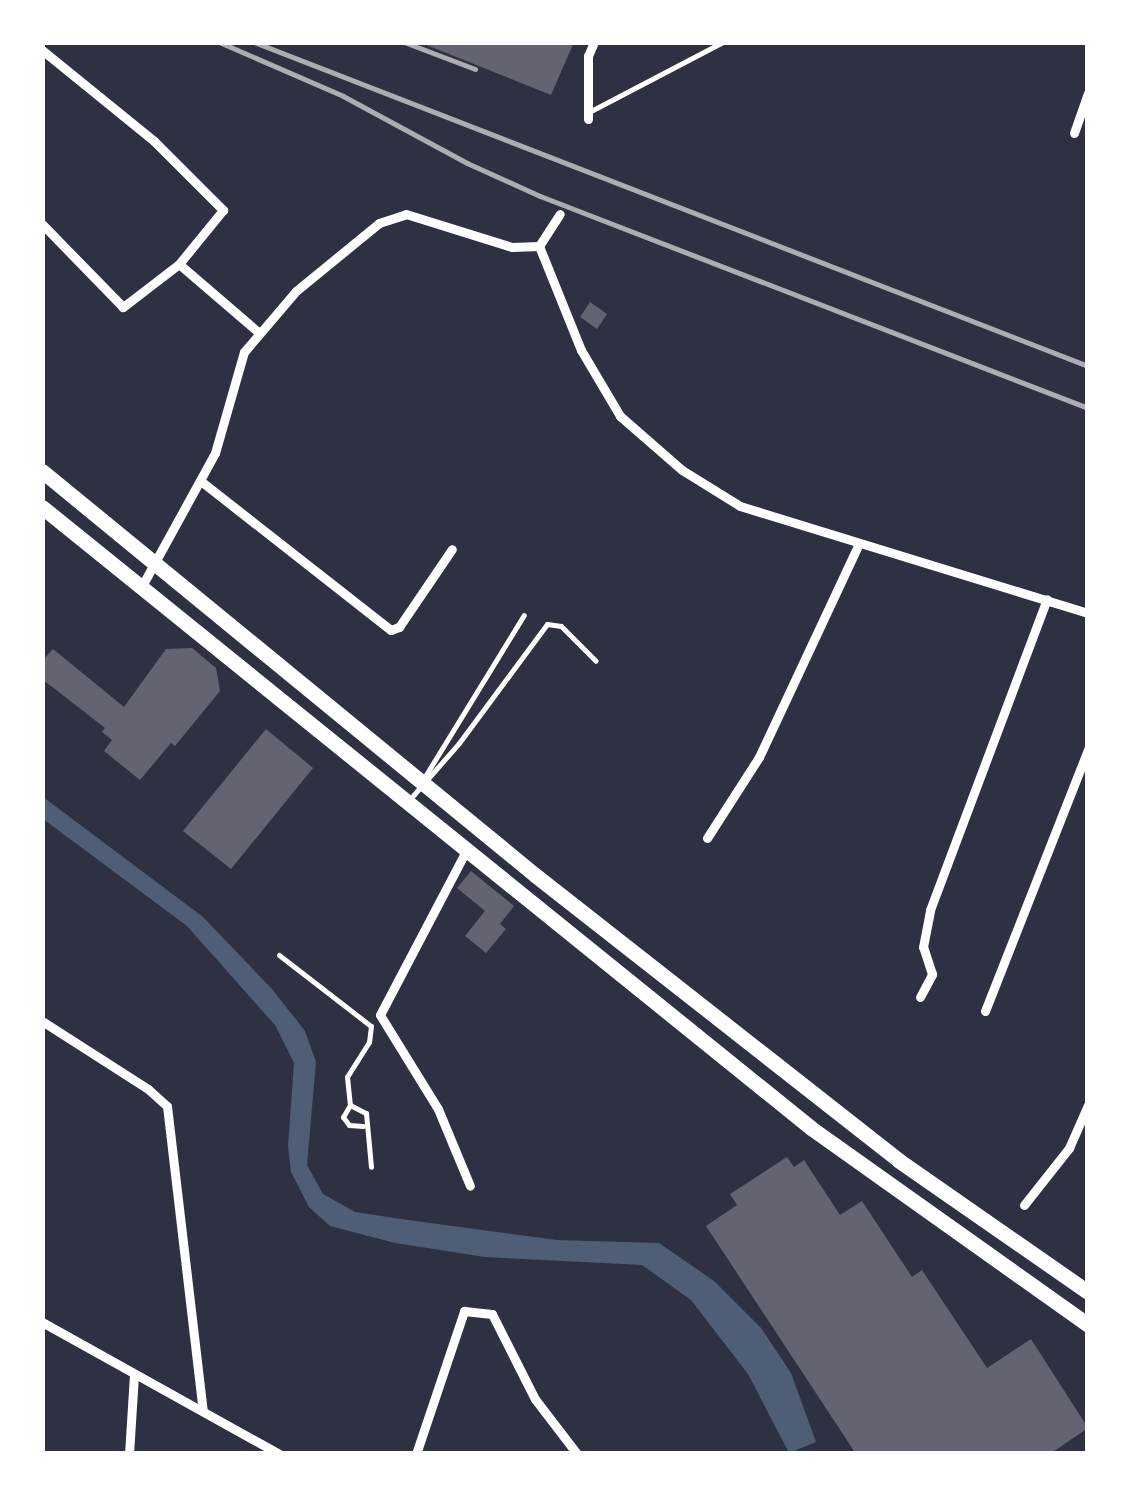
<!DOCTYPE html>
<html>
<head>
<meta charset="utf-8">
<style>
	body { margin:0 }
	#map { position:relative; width:1130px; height:1496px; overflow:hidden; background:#2d3142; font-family:Merriweather,serif }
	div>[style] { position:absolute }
	.water>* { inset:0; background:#4f5d75 }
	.building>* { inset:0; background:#626471 }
	.service>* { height:5px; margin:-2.5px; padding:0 2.5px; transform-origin:2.5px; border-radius:2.5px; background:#fff }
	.minor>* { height:9px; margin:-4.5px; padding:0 4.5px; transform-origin:4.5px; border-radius:4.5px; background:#fff }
	.primary>* { height:15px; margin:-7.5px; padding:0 7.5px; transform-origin:7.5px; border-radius:7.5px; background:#fff }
	.rail>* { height:5px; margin:-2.5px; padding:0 2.5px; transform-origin:2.5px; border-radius:2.5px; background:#abadb3 }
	span { translate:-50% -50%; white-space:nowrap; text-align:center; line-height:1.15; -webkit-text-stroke:9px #fff; paint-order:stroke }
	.frame { position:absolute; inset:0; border:45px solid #fff; pointer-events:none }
</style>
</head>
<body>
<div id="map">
	<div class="water">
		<div style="clip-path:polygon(43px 797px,203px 917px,272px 989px,305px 1031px,316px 1062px,307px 1165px,323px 1194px,355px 1212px,408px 1220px,557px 1240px,659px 1243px,714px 1281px,761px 1328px,791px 1373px,816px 1442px,789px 1453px,748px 1374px,691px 1300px,642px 1265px,485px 1257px,395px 1243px,330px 1226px,309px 1207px,291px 1172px,288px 1146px,294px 1063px,275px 1025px,187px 926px,43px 819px)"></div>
	</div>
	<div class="building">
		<div style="clip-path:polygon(419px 42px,574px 42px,551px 95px)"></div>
		<div style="clip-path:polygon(590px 302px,607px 314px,597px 329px,580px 317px)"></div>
		<div style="clip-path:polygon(192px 648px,216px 668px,220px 691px,175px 746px,171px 743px,140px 780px,104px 751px,112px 740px,102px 732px,105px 728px,42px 679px,42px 661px,53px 649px,124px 707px,166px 649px)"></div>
		<div style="clip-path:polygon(266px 729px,313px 768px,231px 869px,183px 831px)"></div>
		<div style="clip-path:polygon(471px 871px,514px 906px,500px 924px,506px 929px,486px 953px,465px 936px,485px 911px,457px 888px)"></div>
		<div style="clip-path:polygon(787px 1157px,794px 1167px,804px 1160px,840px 1215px,862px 1201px,912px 1277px,922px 1270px,987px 1368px,1031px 1339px,1088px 1428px,1050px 1454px,856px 1454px,706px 1226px,737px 1205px,730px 1194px)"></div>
	</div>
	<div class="service">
		<div style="left:589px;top:112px;width:151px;rotate:-27.6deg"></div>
		<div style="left:424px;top:778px;width:191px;rotate:-58.5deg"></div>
		<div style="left:410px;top:799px;width:74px;rotate:-48.8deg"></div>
		<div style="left:459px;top:743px;width:148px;rotate:-53.5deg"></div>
		<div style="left:547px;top:624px;width:14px;rotate:8deg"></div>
		<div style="left:561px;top:626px;width:49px;rotate:45deg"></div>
		<div style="left:279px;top:955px;width:116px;rotate:37.7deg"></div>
		<div style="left:371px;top:1026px;width:16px;rotate:97deg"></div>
		<div style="left:369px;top:1042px;width:41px;rotate:122.2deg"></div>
		<div style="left:347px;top:1077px;width:28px;rotate:84deg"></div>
		<div style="left:350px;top:1105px;width:18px;rotate:27deg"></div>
		<div style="left:366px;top:1113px;width:54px;rotate:84.7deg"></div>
		<div style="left:350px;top:1105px;width:14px;rotate:120deg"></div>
		<div style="left:343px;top:1117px;width:10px;rotate:53deg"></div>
		<div style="left:349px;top:1125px;width:14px;rotate:4deg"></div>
	</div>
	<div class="minor">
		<div style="left:42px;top:50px;width:144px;rotate:39.1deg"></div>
		<div style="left:154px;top:141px;width:98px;rotate:45deg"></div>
		<div style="left:223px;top:210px;width:70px;rotate:129.2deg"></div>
		<div style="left:179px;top:264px;width:71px;rotate:142.5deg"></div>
		<div style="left:123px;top:307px;width:116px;rotate:-134.3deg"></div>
		<div style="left:588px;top:119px;width:63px;rotate:-90deg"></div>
		<div style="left:588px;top:56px;width:15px;rotate:-67deg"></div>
		<div style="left:1074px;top:133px;width:42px;rotate:-70.7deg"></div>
		<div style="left:539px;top:246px;width:112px;rotate:68deg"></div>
		<div style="left:581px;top:350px;width:77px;rotate:59.4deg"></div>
		<div style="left:620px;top:416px;width:82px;rotate:41.1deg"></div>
		<div style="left:682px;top:470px;width:68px;rotate:31.8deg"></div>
		<div style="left:740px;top:506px;width:364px;rotate:17.1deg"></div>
		<div style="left:179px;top:264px;width:103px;rotate:40.7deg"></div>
		<div style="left:202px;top:482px;width:240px;rotate:38.1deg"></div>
		<div style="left:391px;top:630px;width:9px;rotate:-21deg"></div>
		<div style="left:399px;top:627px;width:94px;rotate:-55.8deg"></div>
		<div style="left:143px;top:584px;width:149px;rotate:-61.2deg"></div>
		<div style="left:215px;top:453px;width:105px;rotate:-74deg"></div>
		<div style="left:244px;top:352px;width:80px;rotate:-49.6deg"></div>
		<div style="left:296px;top:291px;width:107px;rotate:-39.3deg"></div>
		<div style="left:379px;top:223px;width:28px;rotate:-18deg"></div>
		<div style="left:406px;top:214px;width:111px;rotate:17.3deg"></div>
		<div style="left:512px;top:247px;width:27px;rotate:-2deg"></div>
		<div style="left:539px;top:246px;width:38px;rotate:-57deg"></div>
		<div style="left:707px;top:838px;width:96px;rotate:-57.3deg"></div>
		<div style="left:759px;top:757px;width:235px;rotate:-64.9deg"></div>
		<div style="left:467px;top:849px;width:187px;rotate:117.7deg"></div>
		<div style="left:380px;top:1015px;width:110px;rotate:58.3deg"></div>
		<div style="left:438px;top:1109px;width:83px;rotate:67.4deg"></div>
		<div style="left:920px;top:997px;width:26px;rotate:-62deg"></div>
		<div style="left:932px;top:974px;width:28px;rotate:-108deg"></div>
		<div style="left:923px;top:947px;width:38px;rotate:-79deg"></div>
		<div style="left:930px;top:910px;width:332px;rotate:-69.4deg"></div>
		<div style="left:985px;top:1011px;width:282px;rotate:-68.5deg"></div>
		<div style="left:42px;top:1021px;width:126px;rotate:32.7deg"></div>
		<div style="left:148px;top:1089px;width:25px;rotate:42deg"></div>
		<div style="left:167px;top:1106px;width:307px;rotate:83.3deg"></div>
		<div style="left:1024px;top:1205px;width:73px;rotate:-51.7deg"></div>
		<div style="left:1069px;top:1148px;width:47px;rotate:-66.2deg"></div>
		<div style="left:42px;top:1322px;width:271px;rotate:29.1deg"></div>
		<div style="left:129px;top:1454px;width:80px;rotate:-86.4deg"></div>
		<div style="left:416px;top:1454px;width:151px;rotate:-71.4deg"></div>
		<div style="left:464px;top:1311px;width:28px;rotate:6deg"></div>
		<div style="left:492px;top:1314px;width:95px;rotate:63.2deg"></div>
		<div style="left:535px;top:1399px;width:69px;rotate:52.6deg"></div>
	</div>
	<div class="primary">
		<div style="left:42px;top:471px;width:637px;rotate:39.33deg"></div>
		<div style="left:535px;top:875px;width:462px;rotate:38.1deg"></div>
		<div style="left:898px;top:1160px;width:231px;rotate:34.8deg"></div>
		<div style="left:42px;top:507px;width:988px;rotate:38.92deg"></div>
		<div style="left:811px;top:1128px;width:340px;rotate:35.4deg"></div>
	</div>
	<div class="rail">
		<div style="left:219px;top:42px;width:135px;rotate:23.5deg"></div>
		<div style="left:343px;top:96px;width:141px;rotate:28.4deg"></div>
		<div style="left:467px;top:163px;width:80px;rotate:24.3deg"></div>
		<div style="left:540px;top:196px;width:588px;rotate:21.15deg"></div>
		<div style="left:254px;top:42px;width:895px;rotate:21.23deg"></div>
		<div style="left:404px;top:42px;width:76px;rotate:20.8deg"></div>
	</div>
	<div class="frame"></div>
</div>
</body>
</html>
